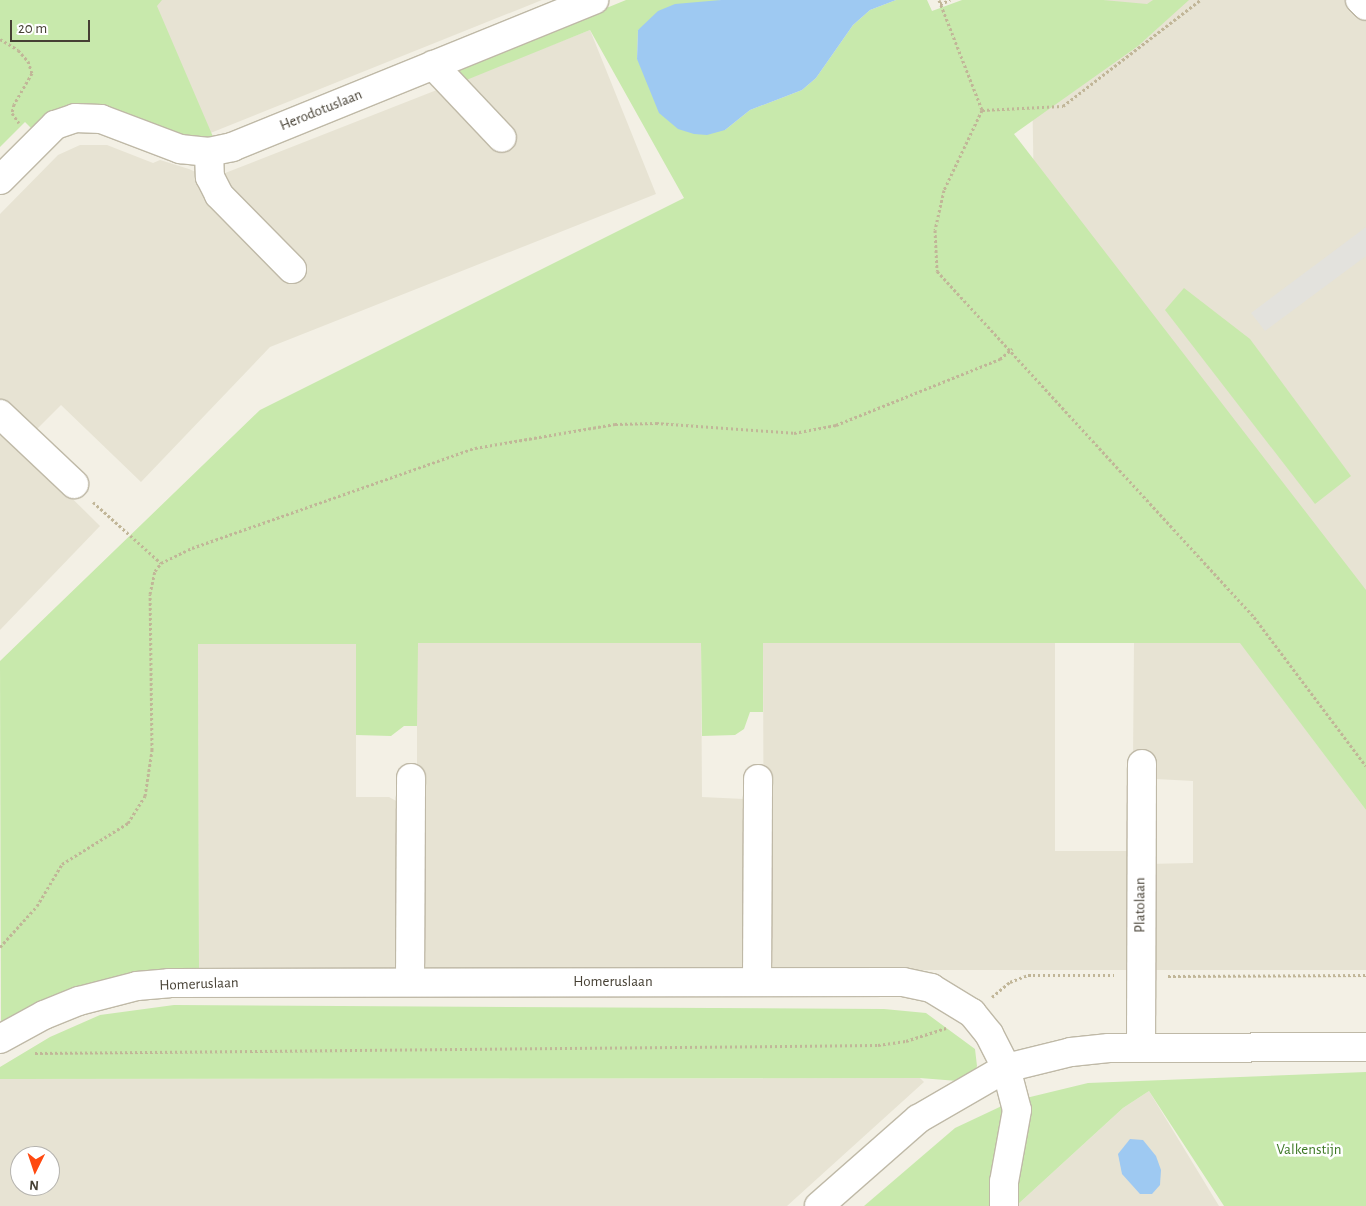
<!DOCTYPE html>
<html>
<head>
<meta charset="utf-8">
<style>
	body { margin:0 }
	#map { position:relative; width:1366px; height:1206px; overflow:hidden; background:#f3f0e5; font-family:"Alegreya Sans",sans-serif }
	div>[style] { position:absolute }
	.residential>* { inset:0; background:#e7e3d3 }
	.green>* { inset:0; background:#c8e9ac }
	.parking>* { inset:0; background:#e3e2dd }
	.water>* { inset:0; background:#9ec9f2 }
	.path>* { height:3px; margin-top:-1.5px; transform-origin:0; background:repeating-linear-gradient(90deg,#c1b698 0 2.5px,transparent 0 5px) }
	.roads { filter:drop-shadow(1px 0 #bfb9a7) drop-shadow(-1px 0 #bfb9a7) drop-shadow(0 1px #bfb9a7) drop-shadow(0 -1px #bfb9a7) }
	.minor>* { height:28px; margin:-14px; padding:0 14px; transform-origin:14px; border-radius:14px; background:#fff }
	span { translate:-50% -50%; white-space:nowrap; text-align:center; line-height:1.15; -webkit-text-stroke:5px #fff; paint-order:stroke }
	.street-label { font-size:15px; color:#464034 }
	.park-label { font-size:15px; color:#3e7926 }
	.north { position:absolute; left:10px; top:1146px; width:50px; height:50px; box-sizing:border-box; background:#fff; border:1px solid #b5b3ae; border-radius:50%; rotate:184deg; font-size:14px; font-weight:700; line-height:20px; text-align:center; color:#464034 }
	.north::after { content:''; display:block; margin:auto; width:18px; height:22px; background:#ff4910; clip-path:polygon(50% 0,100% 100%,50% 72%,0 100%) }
	.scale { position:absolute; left:10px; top:20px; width:80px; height:22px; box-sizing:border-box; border:2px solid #464034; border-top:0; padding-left:6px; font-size:15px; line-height:18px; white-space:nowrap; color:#464034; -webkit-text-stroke:4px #fff; paint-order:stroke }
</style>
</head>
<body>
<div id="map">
	<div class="residential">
		<div style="clip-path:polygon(150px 0,542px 0,208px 134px)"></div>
		<div style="clip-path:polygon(1096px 0,1366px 0,1366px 691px,1035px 260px,1032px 80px)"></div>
		<div style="clip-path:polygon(590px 30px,656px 194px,270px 347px,141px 482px,61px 405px,34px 432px,0 404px,0 214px,58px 155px,80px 145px,107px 145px,153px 163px,160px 160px,189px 169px,204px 176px,227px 196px,220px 175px)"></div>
		<div style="clip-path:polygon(0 427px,100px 526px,0 630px)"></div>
		<div style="clip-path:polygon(417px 643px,701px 643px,702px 797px,744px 799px,743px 968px,429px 970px,422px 965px,417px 955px)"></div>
		<div style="clip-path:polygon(763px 643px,1055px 643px,1055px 851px,1133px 851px,1133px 970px,779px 970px,769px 967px,764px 957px)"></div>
		<div style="clip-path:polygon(1134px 643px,1241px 643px,1366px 810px,1366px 970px,1147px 970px,1147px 864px,1193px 863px,1193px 781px,1156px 779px,1133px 760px)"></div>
		<div style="clip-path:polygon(198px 644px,356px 644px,356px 797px,389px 797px,400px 803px,397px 968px,199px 971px)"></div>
		<div style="clip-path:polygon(evenodd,920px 1078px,924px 1082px,787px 1206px,0 1206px,0 1079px,920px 1078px,20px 1156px,50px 1156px,50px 1186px,20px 1186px,20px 1156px)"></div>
		<div style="clip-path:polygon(1149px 1091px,1219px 1206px,1016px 1206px,1123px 1108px)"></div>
	</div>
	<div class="green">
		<div style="clip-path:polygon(0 0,162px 0,157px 6px,214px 139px,184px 137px,164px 129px,33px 130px,25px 122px,0 147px)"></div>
		<div style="clip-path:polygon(626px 0,721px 0,638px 30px,637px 59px,725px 130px,750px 110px,802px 90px,816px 78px,853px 25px,870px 10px,896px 0,927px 0,932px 11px,962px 0,1103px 0,1147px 4px,1153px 0,1189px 0,1138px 46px,1014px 134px,1366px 590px,1366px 810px,1240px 643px,763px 643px,763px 712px,750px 712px,744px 729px,735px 735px,702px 736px,701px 643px,418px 643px,417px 726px,404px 726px,391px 736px,356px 735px,356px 644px,198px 644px,199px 971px,1px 1026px,0 661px,260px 410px,684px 198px,590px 30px,459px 83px,460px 68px)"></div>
		<div style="clip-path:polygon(1184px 288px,1250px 339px,1351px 476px,1315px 504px,1165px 310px)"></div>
		<div style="clip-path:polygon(174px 1005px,884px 1009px,926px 1013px,975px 1049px,977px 1066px,970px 1082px,920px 1078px,0 1079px,0 1067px,50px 1037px,100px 1015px)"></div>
		<div style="clip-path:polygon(1366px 1072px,1366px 1206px,1224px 1206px,1149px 1091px,1123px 1108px,1016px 1206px,1026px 1098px,1088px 1083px)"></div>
		<div style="clip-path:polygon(1006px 1104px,998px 1206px,864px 1206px,955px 1128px)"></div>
	</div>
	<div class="parking">
		<div style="clip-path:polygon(1366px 227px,1366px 256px,1265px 331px,1251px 313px)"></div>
	</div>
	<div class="water">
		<div style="clip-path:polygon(721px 0,896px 0,870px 10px,853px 25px,816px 78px,802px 90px,750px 110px,725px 130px,707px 135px,694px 134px,678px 129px,659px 113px,637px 59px,638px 30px,658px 11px,675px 4px)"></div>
		<div style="clip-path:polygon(1130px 1139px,1143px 1140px,1156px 1156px,1161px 1170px,1160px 1185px,1152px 1194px,1140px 1194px,1122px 1174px,1118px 1154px)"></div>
	</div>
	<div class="path">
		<div style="left:939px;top:0;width:118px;rotate:68.6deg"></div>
		<div style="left:982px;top:110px;width:89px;rotate:115.4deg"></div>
		<div style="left:944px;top:190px;width:41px;rotate:102.7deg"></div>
		<div style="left:935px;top:230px;width:41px;rotate:87.2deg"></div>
		<div style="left:937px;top:271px;width:469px;rotate:47.5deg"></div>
		<div style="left:1254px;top:617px;width:186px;rotate:53.1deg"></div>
		<div style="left:940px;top:4px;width:11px;rotate:-22deg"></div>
		<div style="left:0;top:39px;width:21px;rotate:31deg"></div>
		<div style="left:18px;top:50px;width:15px;rotate:48deg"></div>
		<div style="left:28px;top:61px;width:13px;rotate:72deg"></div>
		<div style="left:32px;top:73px;width:36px;rotate:120deg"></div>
		<div style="left:14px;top:104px;width:9px;rotate:103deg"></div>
		<div style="left:12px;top:113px;width:12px;rotate:55deg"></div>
		<div style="left:982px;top:110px;width:81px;rotate:-2.8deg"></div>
		<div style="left:1063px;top:106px;width:173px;rotate:-37.7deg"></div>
		<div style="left:93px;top:502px;width:91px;rotate:41.9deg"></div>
		<div style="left:0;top:947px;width:55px;rotate:-47.9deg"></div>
		<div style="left:37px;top:906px;width:49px;rotate:-59.2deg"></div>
		<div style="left:62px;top:864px;width:78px;rotate:-31.8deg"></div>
		<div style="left:128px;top:823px;width:32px;rotate:-58deg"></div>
		<div style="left:145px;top:796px;width:47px;rotate:-81.3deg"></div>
		<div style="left:152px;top:750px;width:156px;rotate:-90.7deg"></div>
		<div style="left:150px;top:594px;width:24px;rotate:-78deg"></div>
		<div style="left:155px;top:571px;width:10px;rotate:-53deg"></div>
		<div style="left:161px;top:563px;width:34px;rotate:-26deg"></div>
		<div style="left:192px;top:548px;width:300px;rotate:-19.5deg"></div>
		<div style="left:475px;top:448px;width:142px;rotate:-9.7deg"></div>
		<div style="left:615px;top:424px;width:41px;rotate:-1.4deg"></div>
		<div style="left:656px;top:423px;width:138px;rotate:4.1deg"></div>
		<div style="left:794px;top:433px;width:43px;rotate:-10.8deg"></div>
		<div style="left:836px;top:425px;width:177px;rotate:-21.9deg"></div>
		<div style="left:1000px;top:359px;width:16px;rotate:-40deg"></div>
		<div style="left:1168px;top:976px;width:198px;rotate:-0.3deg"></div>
		<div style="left:992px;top:997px;width:23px;rotate:-40deg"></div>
		<div style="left:1010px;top:982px;width:19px;rotate:-21deg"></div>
		<div style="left:1028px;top:975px;width:86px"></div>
		<div style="left:35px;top:1053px;width:843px;rotate:-0.54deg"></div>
		<div style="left:878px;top:1045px;width:28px;rotate:-8deg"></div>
		<div style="left:906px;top:1041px;width:42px;rotate:-18deg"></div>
	</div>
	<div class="roads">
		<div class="minor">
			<div style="left:1360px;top:0;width:8px;rotate:45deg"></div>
			<div style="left:433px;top:65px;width:100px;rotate:46.6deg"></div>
			<div style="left:209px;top:152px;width:25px;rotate:88deg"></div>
			<div style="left:210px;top:177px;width:20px;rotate:63deg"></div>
			<div style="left:219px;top:195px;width:104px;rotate:45.4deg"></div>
			<div style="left:0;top:180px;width:78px;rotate:-45deg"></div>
			<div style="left:55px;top:125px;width:21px;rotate:-19deg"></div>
			<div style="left:75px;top:118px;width:26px;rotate:2deg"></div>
			<div style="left:101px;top:119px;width:85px;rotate:20.8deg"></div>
			<div style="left:180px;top:149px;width:29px;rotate:6deg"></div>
			<div style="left:209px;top:152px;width:24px;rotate:-12deg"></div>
			<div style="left:232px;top:147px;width:391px;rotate:-22.1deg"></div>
			<div style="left:0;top:414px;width:102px;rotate:43.4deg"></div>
			<div style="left:410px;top:982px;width:204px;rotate:-89.7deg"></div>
			<div style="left:757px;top:982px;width:203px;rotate:-89.7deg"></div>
			<div style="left:0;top:1039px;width:50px;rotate:-28.6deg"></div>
			<div style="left:44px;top:1015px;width:38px;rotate:-22deg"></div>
			<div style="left:79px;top:1001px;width:60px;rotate:-14.5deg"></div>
			<div style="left:137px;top:986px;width:32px;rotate:-5deg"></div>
			<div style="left:169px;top:983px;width:734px;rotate:-0.08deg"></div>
			<div style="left:903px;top:982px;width:29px;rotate:12deg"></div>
			<div style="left:931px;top:988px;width:48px;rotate:31.4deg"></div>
			<div style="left:972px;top:1013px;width:27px;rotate:51deg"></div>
			<div style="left:989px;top:1034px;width:38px;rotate:63deg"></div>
			<div style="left:1006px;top:1068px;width:43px;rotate:75.3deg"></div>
			<div style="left:1017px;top:1110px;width:73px;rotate:100.2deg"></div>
			<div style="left:1004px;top:1182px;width:24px;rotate:90deg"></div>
			<div style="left:1141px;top:1046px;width:282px;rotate:-89.8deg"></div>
			<div style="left:819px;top:1206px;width:132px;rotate:-41.3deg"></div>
			<div style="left:918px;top:1119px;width:102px;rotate:-30.1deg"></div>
			<div style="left:1006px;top:1068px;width:67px;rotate:-13.8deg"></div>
			<div style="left:1071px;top:1052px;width:38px;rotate:-6deg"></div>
			<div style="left:1109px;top:1048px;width:257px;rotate:-0.2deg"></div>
		</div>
	</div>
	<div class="street-label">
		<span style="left:321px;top:110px;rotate:-22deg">Herodotuslaan</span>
		<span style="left:1140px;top:905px;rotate:-90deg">Platolaan</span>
		<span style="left:613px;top:982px">Homeruslaan</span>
		<span style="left:199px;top:984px;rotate:-2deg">Homeruslaan</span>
	</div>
	<div class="park-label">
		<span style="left:1309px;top:1150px">Valkenstijn</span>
	</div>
	<div class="north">N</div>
	<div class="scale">20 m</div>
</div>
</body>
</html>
